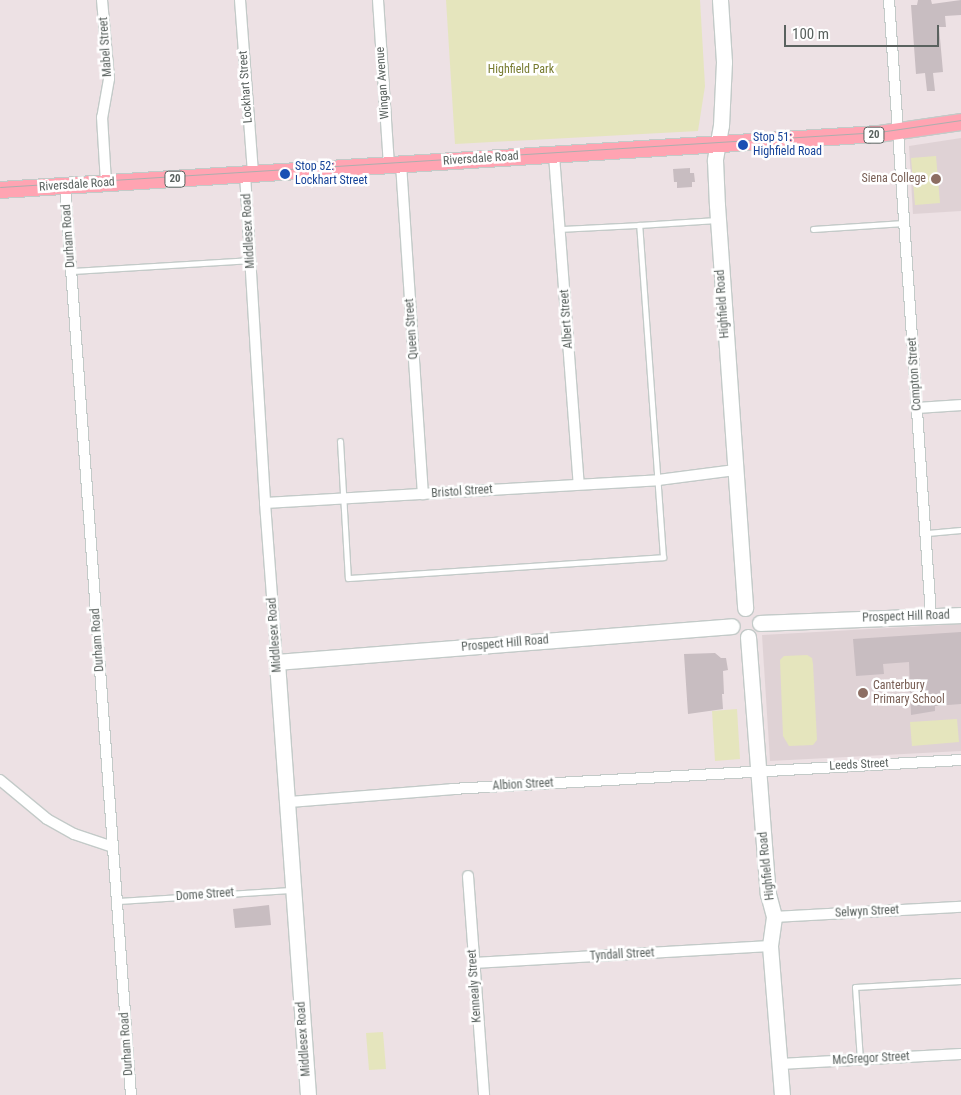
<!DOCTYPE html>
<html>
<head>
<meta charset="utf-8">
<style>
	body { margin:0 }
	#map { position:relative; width:961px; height:1095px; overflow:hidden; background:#ede1e4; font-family:"Roboto Condensed",sans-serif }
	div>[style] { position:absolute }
	.education>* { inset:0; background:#dfd2d5 }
	.green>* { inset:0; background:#e5e5bd }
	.building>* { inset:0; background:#c8bdc1 }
	.roads { filter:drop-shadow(1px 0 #c3cac8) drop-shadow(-1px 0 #c3cac8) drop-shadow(0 1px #c3cac8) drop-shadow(0 -1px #c3cac8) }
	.lane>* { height:5px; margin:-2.5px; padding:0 2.5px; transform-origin:2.5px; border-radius:2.5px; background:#fff }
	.street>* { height:10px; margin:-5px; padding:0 5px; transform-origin:5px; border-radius:5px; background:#fff }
	.secondary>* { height:15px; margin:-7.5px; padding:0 7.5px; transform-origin:7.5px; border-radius:7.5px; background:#fff }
	.primary>* { height:16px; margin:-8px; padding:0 8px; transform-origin:8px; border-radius:8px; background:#ffa4b2 }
	.tram>* { height:1px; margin:-0.5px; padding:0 0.5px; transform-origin:0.5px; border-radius:0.5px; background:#adaeae }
	.dots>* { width:14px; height:14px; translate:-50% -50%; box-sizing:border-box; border:2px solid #fff; border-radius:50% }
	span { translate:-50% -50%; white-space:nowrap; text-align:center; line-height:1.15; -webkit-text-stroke:5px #fff; paint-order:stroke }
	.shield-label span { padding:1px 4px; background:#fff; border:1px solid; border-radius:4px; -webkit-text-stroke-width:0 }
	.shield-label { font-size:11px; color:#5a625f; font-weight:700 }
	.street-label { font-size:12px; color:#5a625f }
	.park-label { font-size:12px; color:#777b30 }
	.transit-label { font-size:12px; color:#164399 }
	.left { translate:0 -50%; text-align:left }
	.education-label { font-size:12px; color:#785e54 }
	.right { translate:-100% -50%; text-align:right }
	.scale { position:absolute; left:784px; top:25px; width:155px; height:22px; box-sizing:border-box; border:2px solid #5a625f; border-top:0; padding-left:6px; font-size:15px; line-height:18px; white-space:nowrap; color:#5a625f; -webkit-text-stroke:4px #fff; paint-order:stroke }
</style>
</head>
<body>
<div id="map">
	<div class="education">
		<div style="clip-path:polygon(961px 138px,961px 211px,913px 214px,909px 146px)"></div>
		<div style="clip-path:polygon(961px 624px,961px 751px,770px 761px,762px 635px)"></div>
	</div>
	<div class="green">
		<div style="clip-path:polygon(446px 0,700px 0,705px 86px,698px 131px,455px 144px)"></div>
		<div style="clip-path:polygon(936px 156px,940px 203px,915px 205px,911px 158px)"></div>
		<div style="clip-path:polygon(807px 655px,812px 658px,813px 664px,817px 740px,813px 745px,789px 746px,783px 736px,780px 660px,784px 656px)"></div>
		<div style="clip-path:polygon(737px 709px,740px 759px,715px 761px,712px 711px)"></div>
		<div style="clip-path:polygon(957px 719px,959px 742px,912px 746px,910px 722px)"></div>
		<div style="clip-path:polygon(383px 1032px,386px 1069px,369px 1070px,366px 1033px)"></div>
	</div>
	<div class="building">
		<div style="clip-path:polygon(918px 0,931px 0,932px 4px,961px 0,961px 15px,945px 16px,946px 27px,939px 27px,943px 72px,933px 73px,935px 91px,927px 91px,925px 73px,916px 74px,911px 5px,917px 5px)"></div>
		<div style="clip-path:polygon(690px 168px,690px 173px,694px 173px,695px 182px,692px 182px,692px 187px,677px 188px,677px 182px,674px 182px,673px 169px)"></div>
		<div style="clip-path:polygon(961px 632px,961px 704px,935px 706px,935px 711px,911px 715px,909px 662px,883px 664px,884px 674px,856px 676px,853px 639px)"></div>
		<div style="clip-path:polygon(715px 653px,721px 658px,726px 658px,728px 670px,723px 671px,724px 694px,722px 694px,723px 709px,688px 714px,684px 654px)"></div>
		<div style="clip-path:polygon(269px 905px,271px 925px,235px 928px,233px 909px)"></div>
	</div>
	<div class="roads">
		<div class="lane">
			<div style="left:639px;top:225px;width:78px;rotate:-3.7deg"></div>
			<div style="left:813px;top:229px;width:91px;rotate:-3.8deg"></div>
			<div style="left:71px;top:271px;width:179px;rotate:-3.5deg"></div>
			<div style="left:340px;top:441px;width:137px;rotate:86.7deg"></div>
			<div style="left:348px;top:578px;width:316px;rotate:-3.8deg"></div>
			<div style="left:663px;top:557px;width:333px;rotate:-94.1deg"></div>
			<div style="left:639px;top:225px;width:79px;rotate:177.1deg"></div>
			<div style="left:927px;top:533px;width:34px;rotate:-5deg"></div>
			<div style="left:117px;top:901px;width:175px;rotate:-3.6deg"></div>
			<div style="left:860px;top:1060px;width:73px;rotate:-93.9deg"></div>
			<div style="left:855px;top:987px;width:106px;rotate:-3.2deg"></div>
		</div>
		<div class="street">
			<div style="left:102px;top:0;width:79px;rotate:84.9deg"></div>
			<div style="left:109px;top:79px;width:39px;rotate:100deg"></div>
			<div style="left:102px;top:117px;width:66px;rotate:86.5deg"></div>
			<div style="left:240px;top:0;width:174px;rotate:85.7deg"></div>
			<div style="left:378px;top:0;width:165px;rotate:86.2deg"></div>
			<div style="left:889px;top:0;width:617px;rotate:86.1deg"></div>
			<div style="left:554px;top:155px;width:330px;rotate:85.7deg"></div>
			<div style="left:401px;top:164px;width:331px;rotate:86.2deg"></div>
			<div style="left:245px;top:174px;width:330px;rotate:86.5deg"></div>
			<div style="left:265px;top:503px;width:159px;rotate:85.7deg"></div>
			<div style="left:65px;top:186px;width:911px;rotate:85.85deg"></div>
			<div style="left:918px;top:408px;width:43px;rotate:-4deg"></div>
			<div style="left:265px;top:503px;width:394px;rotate:-3.3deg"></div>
			<div style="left:658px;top:480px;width:78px;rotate:-7.4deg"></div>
			<div style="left:0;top:780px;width:61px;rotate:39.7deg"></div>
			<div style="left:47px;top:819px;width:31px;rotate:29deg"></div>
			<div style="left:74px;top:834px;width:41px;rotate:18.4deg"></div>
			<div style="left:288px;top:802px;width:165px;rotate:-4.5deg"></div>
			<div style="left:452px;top:789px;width:510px;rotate:-3.26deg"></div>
			<div style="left:468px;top:876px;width:220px;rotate:85.8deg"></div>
			<div style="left:774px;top:917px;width:187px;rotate:-3.1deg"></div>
			<div style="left:474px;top:963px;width:296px;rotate:-3.3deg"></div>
			<div style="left:780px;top:1064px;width:181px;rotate:-3.2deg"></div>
		</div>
		<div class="secondary">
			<div style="left:720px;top:0;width:62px;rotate:86.3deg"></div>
			<div style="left:724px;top:62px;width:63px;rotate:92.7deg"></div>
			<div style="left:721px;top:125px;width:36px;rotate:100deg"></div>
			<div style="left:715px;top:160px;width:45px;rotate:87.5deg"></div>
			<div style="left:717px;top:205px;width:404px;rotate:86deg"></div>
			<div style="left:760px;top:623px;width:201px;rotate:-2.3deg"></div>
			<div style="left:748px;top:637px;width:258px;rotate:85.6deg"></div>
			<div style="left:768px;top:894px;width:24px;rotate:75deg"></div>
			<div style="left:774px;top:917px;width:29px;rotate:98deg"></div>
			<div style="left:770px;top:946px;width:149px;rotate:85.4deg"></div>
			<div style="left:308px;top:1095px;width:434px;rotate:-94.1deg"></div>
			<div style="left:277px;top:662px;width:456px;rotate:-4.5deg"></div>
		</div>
		<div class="primary">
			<div style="left:0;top:190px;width:881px;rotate:-3.65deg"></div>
			<div style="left:879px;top:134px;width:83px;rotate:-8.3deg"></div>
		</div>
	</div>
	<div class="tram">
		<div style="left:0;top:187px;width:881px;rotate:-3.58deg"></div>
		<div style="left:879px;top:132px;width:83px;rotate:-8.3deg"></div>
	</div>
	<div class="dots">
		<div style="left:743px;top:145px;background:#1a4fb4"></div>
		<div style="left:285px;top:174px;background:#1a4fb4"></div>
		<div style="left:936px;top:179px;background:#8d6e63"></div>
		<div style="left:863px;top:693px;background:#8d6e63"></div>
	</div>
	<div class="shield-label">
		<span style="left:874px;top:135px">20</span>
		<span style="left:175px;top:179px">20</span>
	</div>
	<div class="street-label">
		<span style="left:106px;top:47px;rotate:-94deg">Mabel Street</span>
		<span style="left:383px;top:83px;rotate:-94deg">Wingan Avenue</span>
		<span style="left:246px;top:87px;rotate:-94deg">Lockhart Street</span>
		<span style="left:481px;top:159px;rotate:-4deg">Riversdale Road</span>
		<span style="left:77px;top:185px;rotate:-4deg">Riversdale Road</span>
		<span style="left:249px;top:231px;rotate:-93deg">Middlesex Road</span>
		<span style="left:69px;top:236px;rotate:-94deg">Durham Road</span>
		<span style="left:723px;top:304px;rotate:-94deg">Highfield Road</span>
		<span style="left:567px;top:319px;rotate:-94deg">Albert Street</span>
		<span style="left:412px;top:329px;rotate:-94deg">Queen Street</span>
		<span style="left:915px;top:374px;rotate:-94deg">Compton Street</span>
		<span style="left:462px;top:492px;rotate:-4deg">Bristol Street</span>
		<span style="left:906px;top:617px;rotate:-2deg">Prospect Hill Road</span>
		<span style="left:275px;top:635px;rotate:-94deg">Middlesex Road</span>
		<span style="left:98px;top:640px;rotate:-94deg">Durham Road</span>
		<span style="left:505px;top:644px;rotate:-5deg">Prospect Hill Road</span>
		<span style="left:859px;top:765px;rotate:-3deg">Leeds Street</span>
		<span style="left:523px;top:785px;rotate:-3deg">Albion Street</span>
		<span style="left:767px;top:866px;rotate:-96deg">Highfield Road</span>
		<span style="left:205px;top:895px;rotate:-4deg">Dome Street</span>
		<span style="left:867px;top:912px;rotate:-3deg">Selwyn Street</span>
		<span style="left:622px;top:955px;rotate:-3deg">Tyndall Street</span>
		<span style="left:475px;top:986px;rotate:-94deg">Kennealy Street</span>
		<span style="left:304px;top:1039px;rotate:-94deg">Middlesex Road</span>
		<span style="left:127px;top:1044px;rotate:-94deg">Durham Road</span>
		<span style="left:871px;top:1059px;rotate:-3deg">McGregor Street</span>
	</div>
	<div class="park-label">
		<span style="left:521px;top:70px">Highfield Park</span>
	</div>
	<div class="transit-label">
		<span class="left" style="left:753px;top:145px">Stop 51:<br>Highfield Road</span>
		<span class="left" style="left:295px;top:174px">Stop 52:<br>Lockhart Street</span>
	</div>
	<div class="education-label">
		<span class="right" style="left:926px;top:179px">Siena College</span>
		<span class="left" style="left:873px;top:693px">Canterbury<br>Primary School</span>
	</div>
	<div class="scale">100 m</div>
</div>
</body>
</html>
